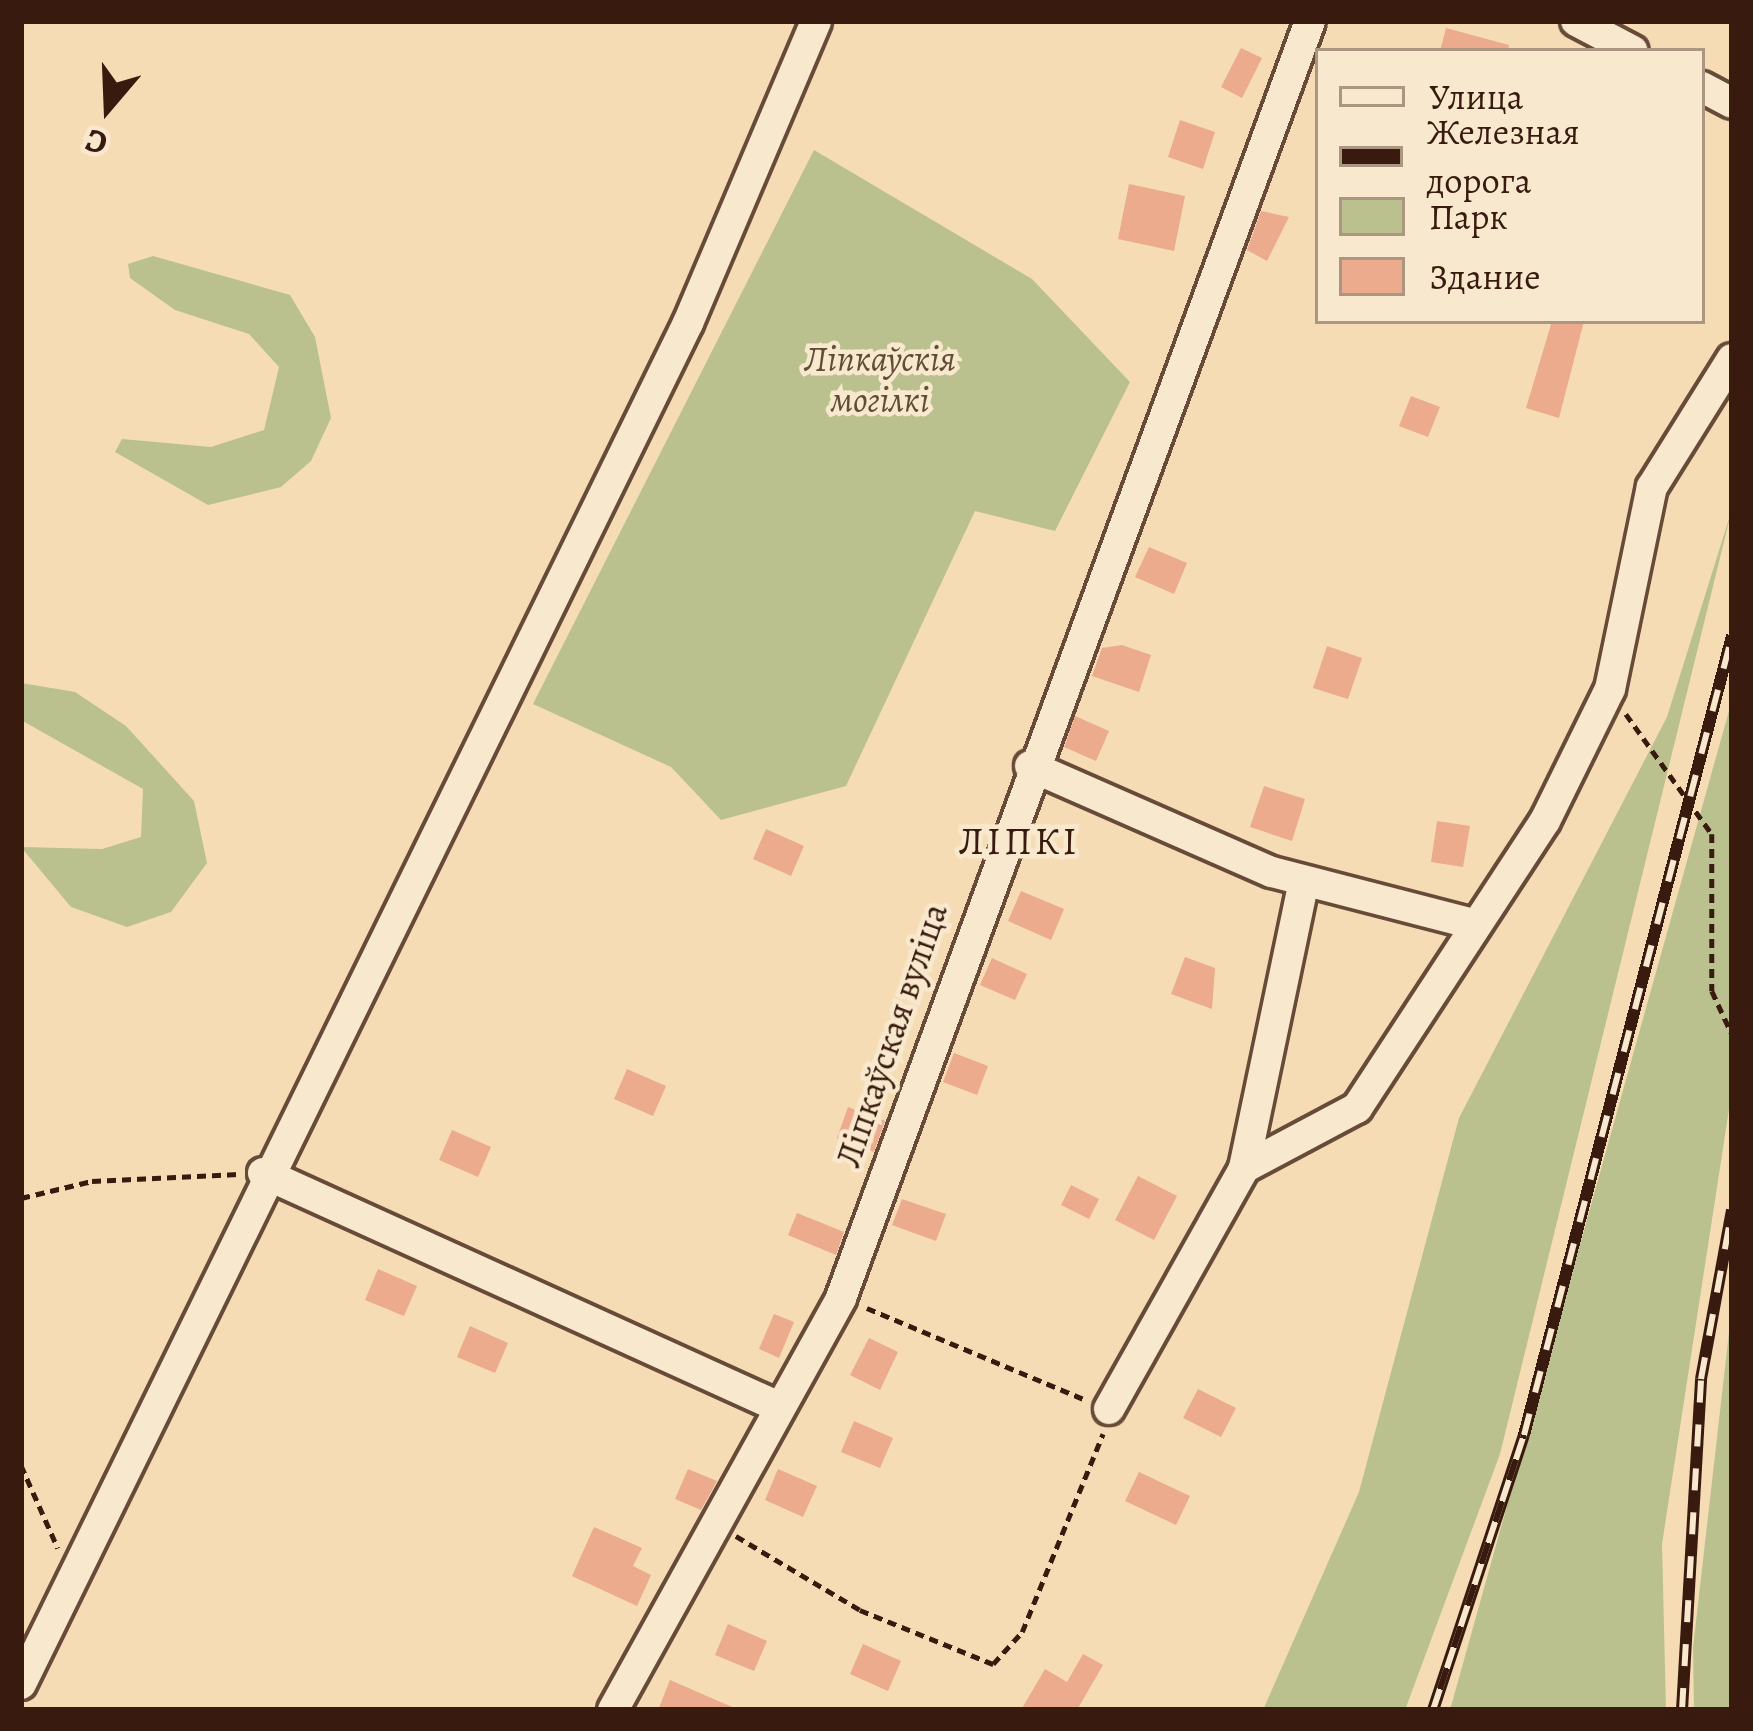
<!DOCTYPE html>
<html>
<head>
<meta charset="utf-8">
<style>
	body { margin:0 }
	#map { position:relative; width:1753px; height:1731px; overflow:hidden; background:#f5dcb4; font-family:Alegreya,serif }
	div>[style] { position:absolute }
	.green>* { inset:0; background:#bac18f }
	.building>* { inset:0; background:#ebab8c }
	.path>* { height:4.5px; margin-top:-2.25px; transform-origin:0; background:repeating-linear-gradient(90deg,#381b0e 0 9px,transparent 0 15px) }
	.roads { filter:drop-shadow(3px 0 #674b38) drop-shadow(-3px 0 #674b38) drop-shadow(0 3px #674b38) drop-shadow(0 -3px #674b38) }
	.minor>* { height:30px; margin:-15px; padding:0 15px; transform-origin:15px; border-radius:15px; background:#f8e8ce }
	.rail>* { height:12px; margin-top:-6px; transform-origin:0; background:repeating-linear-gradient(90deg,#f8e8ce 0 22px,#381b0e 0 44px); box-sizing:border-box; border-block:3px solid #381b0e }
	span { translate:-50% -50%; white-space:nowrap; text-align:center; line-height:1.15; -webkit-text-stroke:9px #f8e8ce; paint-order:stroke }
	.park-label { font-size:36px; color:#5f4d35; font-style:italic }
	.street-label { font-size:36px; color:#381b0e }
	.neighbourhood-label { font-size:39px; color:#381b0e; letter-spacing:3px }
	.frame { position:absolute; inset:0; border:24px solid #381b0e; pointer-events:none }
	.legend { position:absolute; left:1315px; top:48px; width:390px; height:276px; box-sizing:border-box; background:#f8e8ce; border:3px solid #ab9681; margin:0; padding:15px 21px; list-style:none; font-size:36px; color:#381b0e }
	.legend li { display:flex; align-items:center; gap:24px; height:60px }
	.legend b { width:60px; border:3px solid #ab9681 }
	.north { position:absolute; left:48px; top:48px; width:120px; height:120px; -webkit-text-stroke:9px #f8e8ce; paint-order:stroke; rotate:199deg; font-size:33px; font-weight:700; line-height:48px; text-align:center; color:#381b0e }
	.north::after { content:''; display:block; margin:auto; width:42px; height:54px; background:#381b0e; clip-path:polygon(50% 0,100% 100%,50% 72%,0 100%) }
</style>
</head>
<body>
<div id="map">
	<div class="green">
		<div style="clip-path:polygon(814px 150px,1032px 279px,1130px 382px,1055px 531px,975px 511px,846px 786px,721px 820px,671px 767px,533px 704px)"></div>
		<div style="clip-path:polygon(153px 256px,290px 295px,315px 337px,331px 418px,311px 461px,281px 487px,208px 505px,115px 452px,122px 439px,211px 447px,264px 430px,279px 367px,249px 334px,175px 310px,130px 278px,128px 264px)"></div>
		<div style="clip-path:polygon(1732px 509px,1500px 1454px,1405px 1710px,1263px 1710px,1359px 1492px,1459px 1118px,1667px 717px)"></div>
		<div style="clip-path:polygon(21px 683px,75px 692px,126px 726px,194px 801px,207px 863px,171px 912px,127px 927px,71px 907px,21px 847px,102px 849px,141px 837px,143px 789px,21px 720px)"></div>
		<div style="clip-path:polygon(1732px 700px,1732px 1090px,1662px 1544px,1666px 1710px,1450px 1710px)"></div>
		<div style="clip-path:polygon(1732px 1306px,1732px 1710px,1694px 1710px,1693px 1648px)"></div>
	</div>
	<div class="building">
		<div style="clip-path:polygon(1446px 28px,1509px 45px,1508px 51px,1440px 51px)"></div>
		<div style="clip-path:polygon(1241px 48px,1262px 58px,1242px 98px,1221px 87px)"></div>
		<div style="clip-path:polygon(1180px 120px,1215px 132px,1203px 169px,1168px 157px)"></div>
		<div style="clip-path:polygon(1129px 184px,1185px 196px,1174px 251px,1118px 239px)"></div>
		<div style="clip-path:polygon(1261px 211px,1289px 217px,1267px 261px,1247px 250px)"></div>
		<div style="clip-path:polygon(1552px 321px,1584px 321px,1559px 418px,1526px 408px)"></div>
		<div style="clip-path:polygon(1411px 396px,1440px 407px,1428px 437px,1399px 426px)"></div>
		<div style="clip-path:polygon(1149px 547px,1187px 563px,1174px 594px,1135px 577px)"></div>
		<div style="clip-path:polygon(1122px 645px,1151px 655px,1139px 692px,1092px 676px,1102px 648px)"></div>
		<div style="clip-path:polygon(1327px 646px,1362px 658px,1348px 699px,1313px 688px)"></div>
		<div style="clip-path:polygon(1075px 716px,1109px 731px,1096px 761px,1064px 747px)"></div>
		<div style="clip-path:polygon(1264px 786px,1305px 799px,1292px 841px,1250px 827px)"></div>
		<div style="clip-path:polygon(1437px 821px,1470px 826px,1463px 867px,1431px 862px)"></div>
		<div style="clip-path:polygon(766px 829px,804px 846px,791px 876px,753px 859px)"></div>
		<div style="clip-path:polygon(1021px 891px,1064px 909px,1051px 940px,1008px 921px)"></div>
		<div style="clip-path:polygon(1185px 957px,1215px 968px,1212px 1009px,1171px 994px)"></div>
		<div style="clip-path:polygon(992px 958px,1027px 974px,1015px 1000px,980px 985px)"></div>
		<div style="clip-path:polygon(954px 1053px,988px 1066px,977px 1095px,943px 1082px)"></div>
		<div style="clip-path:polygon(627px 1069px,666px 1086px,653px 1116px,614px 1099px)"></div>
		<div style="clip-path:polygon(848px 1107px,885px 1121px,874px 1152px,837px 1138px)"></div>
		<div style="clip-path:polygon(452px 1130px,491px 1147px,478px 1177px,439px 1160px)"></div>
		<div style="clip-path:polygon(1138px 1176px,1177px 1196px,1154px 1240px,1115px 1220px)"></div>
		<div style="clip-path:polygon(1071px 1185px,1099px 1199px,1089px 1219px,1061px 1205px)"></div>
		<div style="clip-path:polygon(902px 1199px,946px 1214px,936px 1241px,892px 1225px)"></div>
		<div style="clip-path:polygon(797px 1213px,844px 1232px,836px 1255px,788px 1235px)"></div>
		<div style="clip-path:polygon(378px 1269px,417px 1286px,404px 1316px,365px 1300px)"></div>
		<div style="clip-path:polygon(774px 1314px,794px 1322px,779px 1358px,759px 1349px)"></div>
		<div style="clip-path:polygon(470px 1326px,508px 1343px,495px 1373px,457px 1357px)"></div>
		<div style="clip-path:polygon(869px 1338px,898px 1352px,880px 1390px,850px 1375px)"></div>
		<div style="clip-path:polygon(1198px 1389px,1236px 1408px,1221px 1437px,1183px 1418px)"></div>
		<div style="clip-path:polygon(854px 1421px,893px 1438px,880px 1468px,841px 1452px)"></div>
		<div style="clip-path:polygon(688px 1469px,717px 1481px,701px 1510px,675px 1499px)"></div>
		<div style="clip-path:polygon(778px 1469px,817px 1486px,803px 1517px,765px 1500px)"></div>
		<div style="clip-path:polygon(1139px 1472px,1190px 1496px,1176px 1525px,1125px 1501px)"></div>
		<div style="clip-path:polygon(594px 1527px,642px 1548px,633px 1566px,651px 1575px,637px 1606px,572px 1576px)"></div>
		<div style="clip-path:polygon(728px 1624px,767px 1641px,754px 1671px,715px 1655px)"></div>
		<div style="clip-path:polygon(863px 1644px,901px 1661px,888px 1691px,850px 1674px)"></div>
		<div style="clip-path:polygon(1083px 1654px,1103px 1665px,1077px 1710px,1021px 1710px,1045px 1669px,1067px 1682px)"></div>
		<div style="clip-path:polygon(670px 1680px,739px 1710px,658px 1710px)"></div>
	</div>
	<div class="path">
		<div style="left:1626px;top:714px;width:148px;rotate:54.4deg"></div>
		<div style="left:1712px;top:834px;width:157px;rotate:90deg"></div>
		<div style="left:1712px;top:991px;width:47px;rotate:65.1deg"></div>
		<div style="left:21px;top:1198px;width:73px;rotate:-13.5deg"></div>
		<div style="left:92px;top:1181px;width:147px;rotate:-2.7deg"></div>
		<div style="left:867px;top:1308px;width:234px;rotate:22.8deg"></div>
		<div style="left:21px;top:1465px;width:91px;rotate:66deg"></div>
		<div style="left:736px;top:1536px;width:144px;rotate:30.8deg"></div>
		<div style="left:860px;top:1610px;width:144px;rotate:22.1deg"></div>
		<div style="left:993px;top:1664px;width:43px;rotate:-47.8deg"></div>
		<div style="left:1022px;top:1632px;width:214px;rotate:-67.8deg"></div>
	</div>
	<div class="roads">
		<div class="minor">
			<div style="left:1576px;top:21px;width:64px;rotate:27.8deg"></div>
			<div style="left:1702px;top:87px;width:34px;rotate:28deg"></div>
			<div style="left:1030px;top:766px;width:264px;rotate:23.7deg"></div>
			<div style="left:1272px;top:872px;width:208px;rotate:14.5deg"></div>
			<div style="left:1244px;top:1168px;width:293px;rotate:-78.2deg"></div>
			<div style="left:263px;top:1173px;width:564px;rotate:24.39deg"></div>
			<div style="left:1109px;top:1409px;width:276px;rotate:-60.7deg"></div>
			<div style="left:1244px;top:1168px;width:128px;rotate:-28deg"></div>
			<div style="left:1357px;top:1108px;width:343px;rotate:-56.8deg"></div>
			<div style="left:1545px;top:821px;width:147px;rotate:-63.8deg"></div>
			<div style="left:1610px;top:689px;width:206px;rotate:-78.3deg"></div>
			<div style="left:1652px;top:487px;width:151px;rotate:-58deg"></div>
			<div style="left:21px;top:1684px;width:1516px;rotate:-63.89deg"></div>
			<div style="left:688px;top:323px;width:328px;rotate:-67deg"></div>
			<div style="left:613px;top:1710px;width:471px;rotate:-61deg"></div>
			<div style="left:841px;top:1298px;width:1360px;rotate:-69.83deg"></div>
		</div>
	</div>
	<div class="rail">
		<div style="left:1433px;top:1710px;width:290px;rotate:-71.7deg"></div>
		<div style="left:1524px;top:1435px;width:826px;rotate:-75.41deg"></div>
		<div style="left:1682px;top:1710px;width:332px;rotate:-86.7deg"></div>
		<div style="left:1701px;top:1379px;width:172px;rotate:-79.6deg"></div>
	</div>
	<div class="park-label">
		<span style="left:880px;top:379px">Ліпкаўскія<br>могілкі</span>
	</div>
	<div class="street-label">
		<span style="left:891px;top:1035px;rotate:-71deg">Ліпкаўская вуліца</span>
	</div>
	<div class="neighbourhood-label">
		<span style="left:1019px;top:841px">ЛІПКІ</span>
	</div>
	<div class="frame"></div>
	<ul class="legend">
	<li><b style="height:15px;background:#f8e8ce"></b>Улица</li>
	<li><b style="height:15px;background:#381b0e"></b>Железная дорога</li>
	<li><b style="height:33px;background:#bac18f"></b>Парк</li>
	<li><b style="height:33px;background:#ebab8c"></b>Здание</li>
	</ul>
	<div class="north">С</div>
</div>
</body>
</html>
